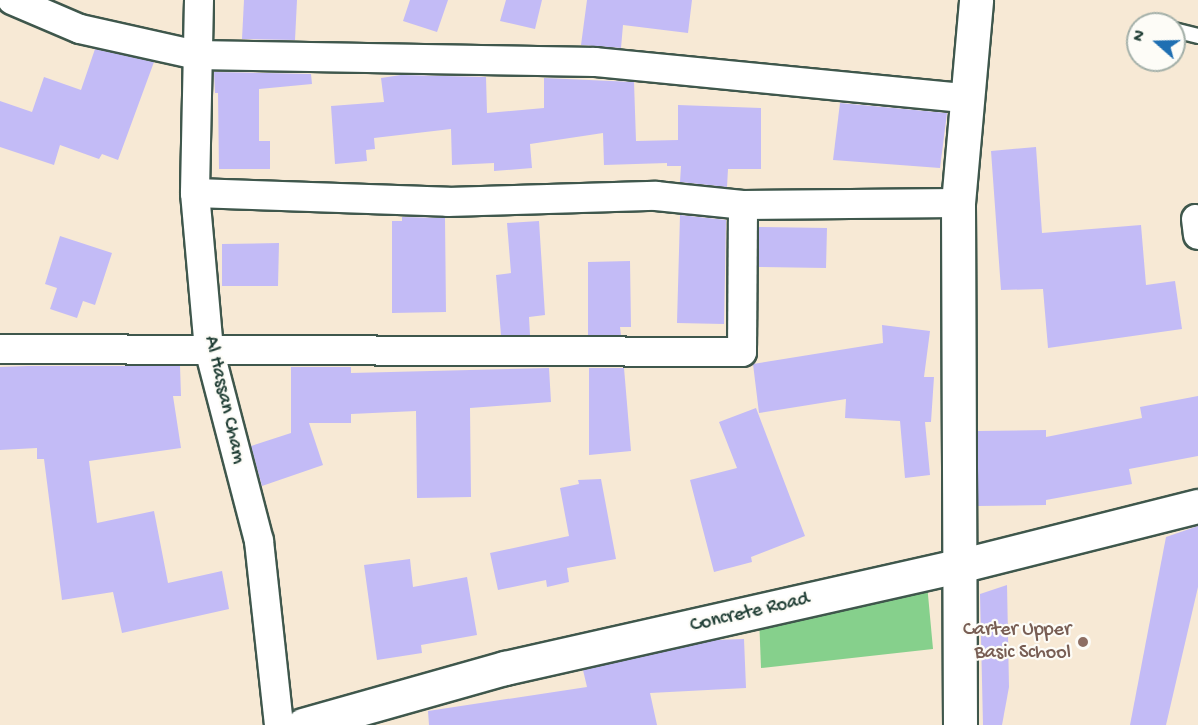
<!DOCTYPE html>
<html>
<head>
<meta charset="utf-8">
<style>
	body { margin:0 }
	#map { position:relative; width:1198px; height:725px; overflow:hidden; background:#f7e9d5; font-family:"Gochi Hand",sans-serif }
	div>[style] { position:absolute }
	.green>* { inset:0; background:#86d08c }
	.building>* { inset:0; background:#c3bbf6 }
	.roads { filter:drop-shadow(2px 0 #3f574c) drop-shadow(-2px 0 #3f574c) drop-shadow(0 2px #3f574c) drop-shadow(0 -2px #3f574c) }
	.service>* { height:14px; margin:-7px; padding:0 7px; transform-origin:7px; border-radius:7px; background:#fff }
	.minor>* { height:28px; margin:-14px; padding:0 14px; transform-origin:14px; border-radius:14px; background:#fff }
	.tertiary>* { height:33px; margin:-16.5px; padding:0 16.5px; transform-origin:16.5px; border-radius:16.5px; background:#fff }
	.dots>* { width:16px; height:16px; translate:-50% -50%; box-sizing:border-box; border:3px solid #fdfcf7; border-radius:50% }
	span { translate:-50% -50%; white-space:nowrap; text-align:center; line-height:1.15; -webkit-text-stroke:4.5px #fdfcf7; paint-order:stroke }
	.street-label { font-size:20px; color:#1f3d34 }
	.education-label { font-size:20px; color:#785e54 }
	.right { translate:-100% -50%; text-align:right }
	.north { position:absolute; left:1126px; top:12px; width:60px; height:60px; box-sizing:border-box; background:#fdfcf7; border:2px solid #a4b0a9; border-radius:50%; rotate:290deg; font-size:16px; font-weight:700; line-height:24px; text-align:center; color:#1f3d34 }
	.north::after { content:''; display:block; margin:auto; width:21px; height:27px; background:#1f6fb2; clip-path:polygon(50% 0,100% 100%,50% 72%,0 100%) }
</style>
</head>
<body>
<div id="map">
	<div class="green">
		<div style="clip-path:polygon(926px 573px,933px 649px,761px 668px,759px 616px)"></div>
	</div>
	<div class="building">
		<div style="clip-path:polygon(244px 0,297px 0,295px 40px,242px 39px)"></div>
		<div style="clip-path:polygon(410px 0,448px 0,437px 32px,403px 21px)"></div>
		<div style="clip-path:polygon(506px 0,542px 0,535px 29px,500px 21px)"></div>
		<div style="clip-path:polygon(587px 0,692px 0,688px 33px,623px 25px,621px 48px,581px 45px)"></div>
		<div style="clip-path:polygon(95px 49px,154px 62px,118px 160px,102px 154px,99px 159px,60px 145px,54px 165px,0 147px,0 101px,32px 112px,44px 77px,81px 90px)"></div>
		<div style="clip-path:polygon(214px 72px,311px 74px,312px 84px,259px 89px,259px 141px,270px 141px,270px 169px,219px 169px,218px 93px,215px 93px)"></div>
		<div style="clip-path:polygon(401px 75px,486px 77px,487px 113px,544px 108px,544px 78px,634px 82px,636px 141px,678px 140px,678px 105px,761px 108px,761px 169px,728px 169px,727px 187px,680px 182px,681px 166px,667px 166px,667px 163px,604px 165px,603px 133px,530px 144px,532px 168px,494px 171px,494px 163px,452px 165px,451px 129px,374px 138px,375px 149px,366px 150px,367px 161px,335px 164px,331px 106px,384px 102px,381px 78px)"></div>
		<div style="clip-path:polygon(840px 103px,947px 113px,940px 168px,833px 160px)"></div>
		<div style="clip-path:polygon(1036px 147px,1042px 233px,1141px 225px,1146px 285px,1175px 281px,1182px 329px,1048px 348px,1043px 289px,1001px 290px,991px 151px)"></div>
		<div style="clip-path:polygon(680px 215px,726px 220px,724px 324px,677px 323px)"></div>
		<div style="clip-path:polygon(402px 217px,445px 218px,446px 312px,392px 313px,392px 221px,402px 221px)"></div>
		<div style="clip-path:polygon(539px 221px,545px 315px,529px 317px,530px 335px,501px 335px,496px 275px,511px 273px,507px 223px)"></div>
		<div style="clip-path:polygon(759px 227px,827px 228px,826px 268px,759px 267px)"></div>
		<div style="clip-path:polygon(60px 236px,112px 253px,95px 305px,83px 301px,77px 318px,50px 309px,57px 288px,45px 284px)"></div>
		<div style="clip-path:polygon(279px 243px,278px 286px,222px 286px,222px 244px)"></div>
		<div style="clip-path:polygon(630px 261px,631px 327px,620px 327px,621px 335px,588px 335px,588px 262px)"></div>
		<div style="clip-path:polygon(882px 325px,930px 331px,924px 377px,934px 377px,931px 422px,925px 422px,930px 475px,905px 478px,900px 421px,845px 418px,846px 399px,759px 413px,753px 364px,883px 343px)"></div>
		<div style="clip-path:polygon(28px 366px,180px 366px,181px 396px,173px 396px,181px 448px,89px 461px,97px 523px,154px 511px,168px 583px,222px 571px,229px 609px,122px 633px,113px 592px,62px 600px,44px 459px,37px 459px,37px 448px,0 450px,0 367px)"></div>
		<div style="clip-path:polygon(291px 367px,351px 367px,351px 373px,549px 368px,551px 402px,470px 408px,471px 497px,417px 498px,416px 411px,351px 414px,351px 423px,309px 423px,323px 465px,262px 486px,251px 446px,291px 433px)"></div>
		<div style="clip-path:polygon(589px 368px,624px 368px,631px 451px,589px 455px)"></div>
		<div style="clip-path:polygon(1198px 396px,1198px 456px,1129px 469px,1132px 484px,1046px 500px,1046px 505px,978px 506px,978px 431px,1046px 430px,1046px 437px,1142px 418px,1140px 407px)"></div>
		<div style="clip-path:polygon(756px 408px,805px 536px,751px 557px,752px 562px,714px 572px,690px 480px,737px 468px,719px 422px)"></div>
		<div style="clip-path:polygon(601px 479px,616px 559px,567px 568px,569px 582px,547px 587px,546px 580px,498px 590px,490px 553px,569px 536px,560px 488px,579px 484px,578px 480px)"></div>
		<div style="clip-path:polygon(1198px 526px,1198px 587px,1166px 725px,1130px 725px,1166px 537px)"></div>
		<div style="clip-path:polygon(410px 559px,413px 587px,467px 577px,477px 635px,421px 645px,422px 653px,377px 660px,364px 565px)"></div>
		<div style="clip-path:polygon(1007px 585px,1009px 687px,1002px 725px,983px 725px,980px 594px)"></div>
		<div style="clip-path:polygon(744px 639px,746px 688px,650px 693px,657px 725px,429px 725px,428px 711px,587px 687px,583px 670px,715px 640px)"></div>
	</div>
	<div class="roads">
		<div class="service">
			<div style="left:1174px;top:30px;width:25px;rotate:14deg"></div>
		</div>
		<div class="minor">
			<div style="left:12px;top:0;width:74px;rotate:23.1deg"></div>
			<div style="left:80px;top:29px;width:119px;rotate:12.6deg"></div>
			<div style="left:196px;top:55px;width:399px;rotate:1deg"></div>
			<div style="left:595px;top:62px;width:376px;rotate:5.6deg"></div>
			<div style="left:199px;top:0;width:193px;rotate:91.2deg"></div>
			<div style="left:195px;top:193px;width:157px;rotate:84.9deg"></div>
			<div style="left:209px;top:349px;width:198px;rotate:75.4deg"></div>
			<div style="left:259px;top:541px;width:185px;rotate:83.8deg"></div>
			<div style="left:195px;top:193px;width:253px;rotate:2deg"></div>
			<div style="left:448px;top:202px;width:208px;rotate:-1.7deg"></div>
			<div style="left:656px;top:196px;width:87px;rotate:5.9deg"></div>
			<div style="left:743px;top:205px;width:215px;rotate:-0.5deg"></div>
			<div style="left:1196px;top:219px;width:16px;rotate:83deg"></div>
			<div style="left:0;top:349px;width:742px;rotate:0.23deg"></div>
			<div style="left:742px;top:352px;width:147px;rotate:-89.6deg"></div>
		</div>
		<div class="tertiary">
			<div style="left:303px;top:725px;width:210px;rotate:-15.8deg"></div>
			<div style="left:505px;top:668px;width:465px;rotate:-12.7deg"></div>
			<div style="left:959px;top:566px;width:246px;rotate:-14.1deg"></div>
			<div style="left:960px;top:725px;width:522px;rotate:-90.22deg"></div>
			<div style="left:958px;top:203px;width:204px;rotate:-84.9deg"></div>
		</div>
	</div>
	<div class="dots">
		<div style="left:1083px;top:642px;background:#8d6e63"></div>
	</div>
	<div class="street-label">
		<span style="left:224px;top:400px;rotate:77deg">Al Hassan Cham</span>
		<span style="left:750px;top:613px;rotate:-13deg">Concrete Road</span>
	</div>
	<div class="education-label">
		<span class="right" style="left:1071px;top:642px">Carter Upper<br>Basic School</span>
	</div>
	<div class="north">N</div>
</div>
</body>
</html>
